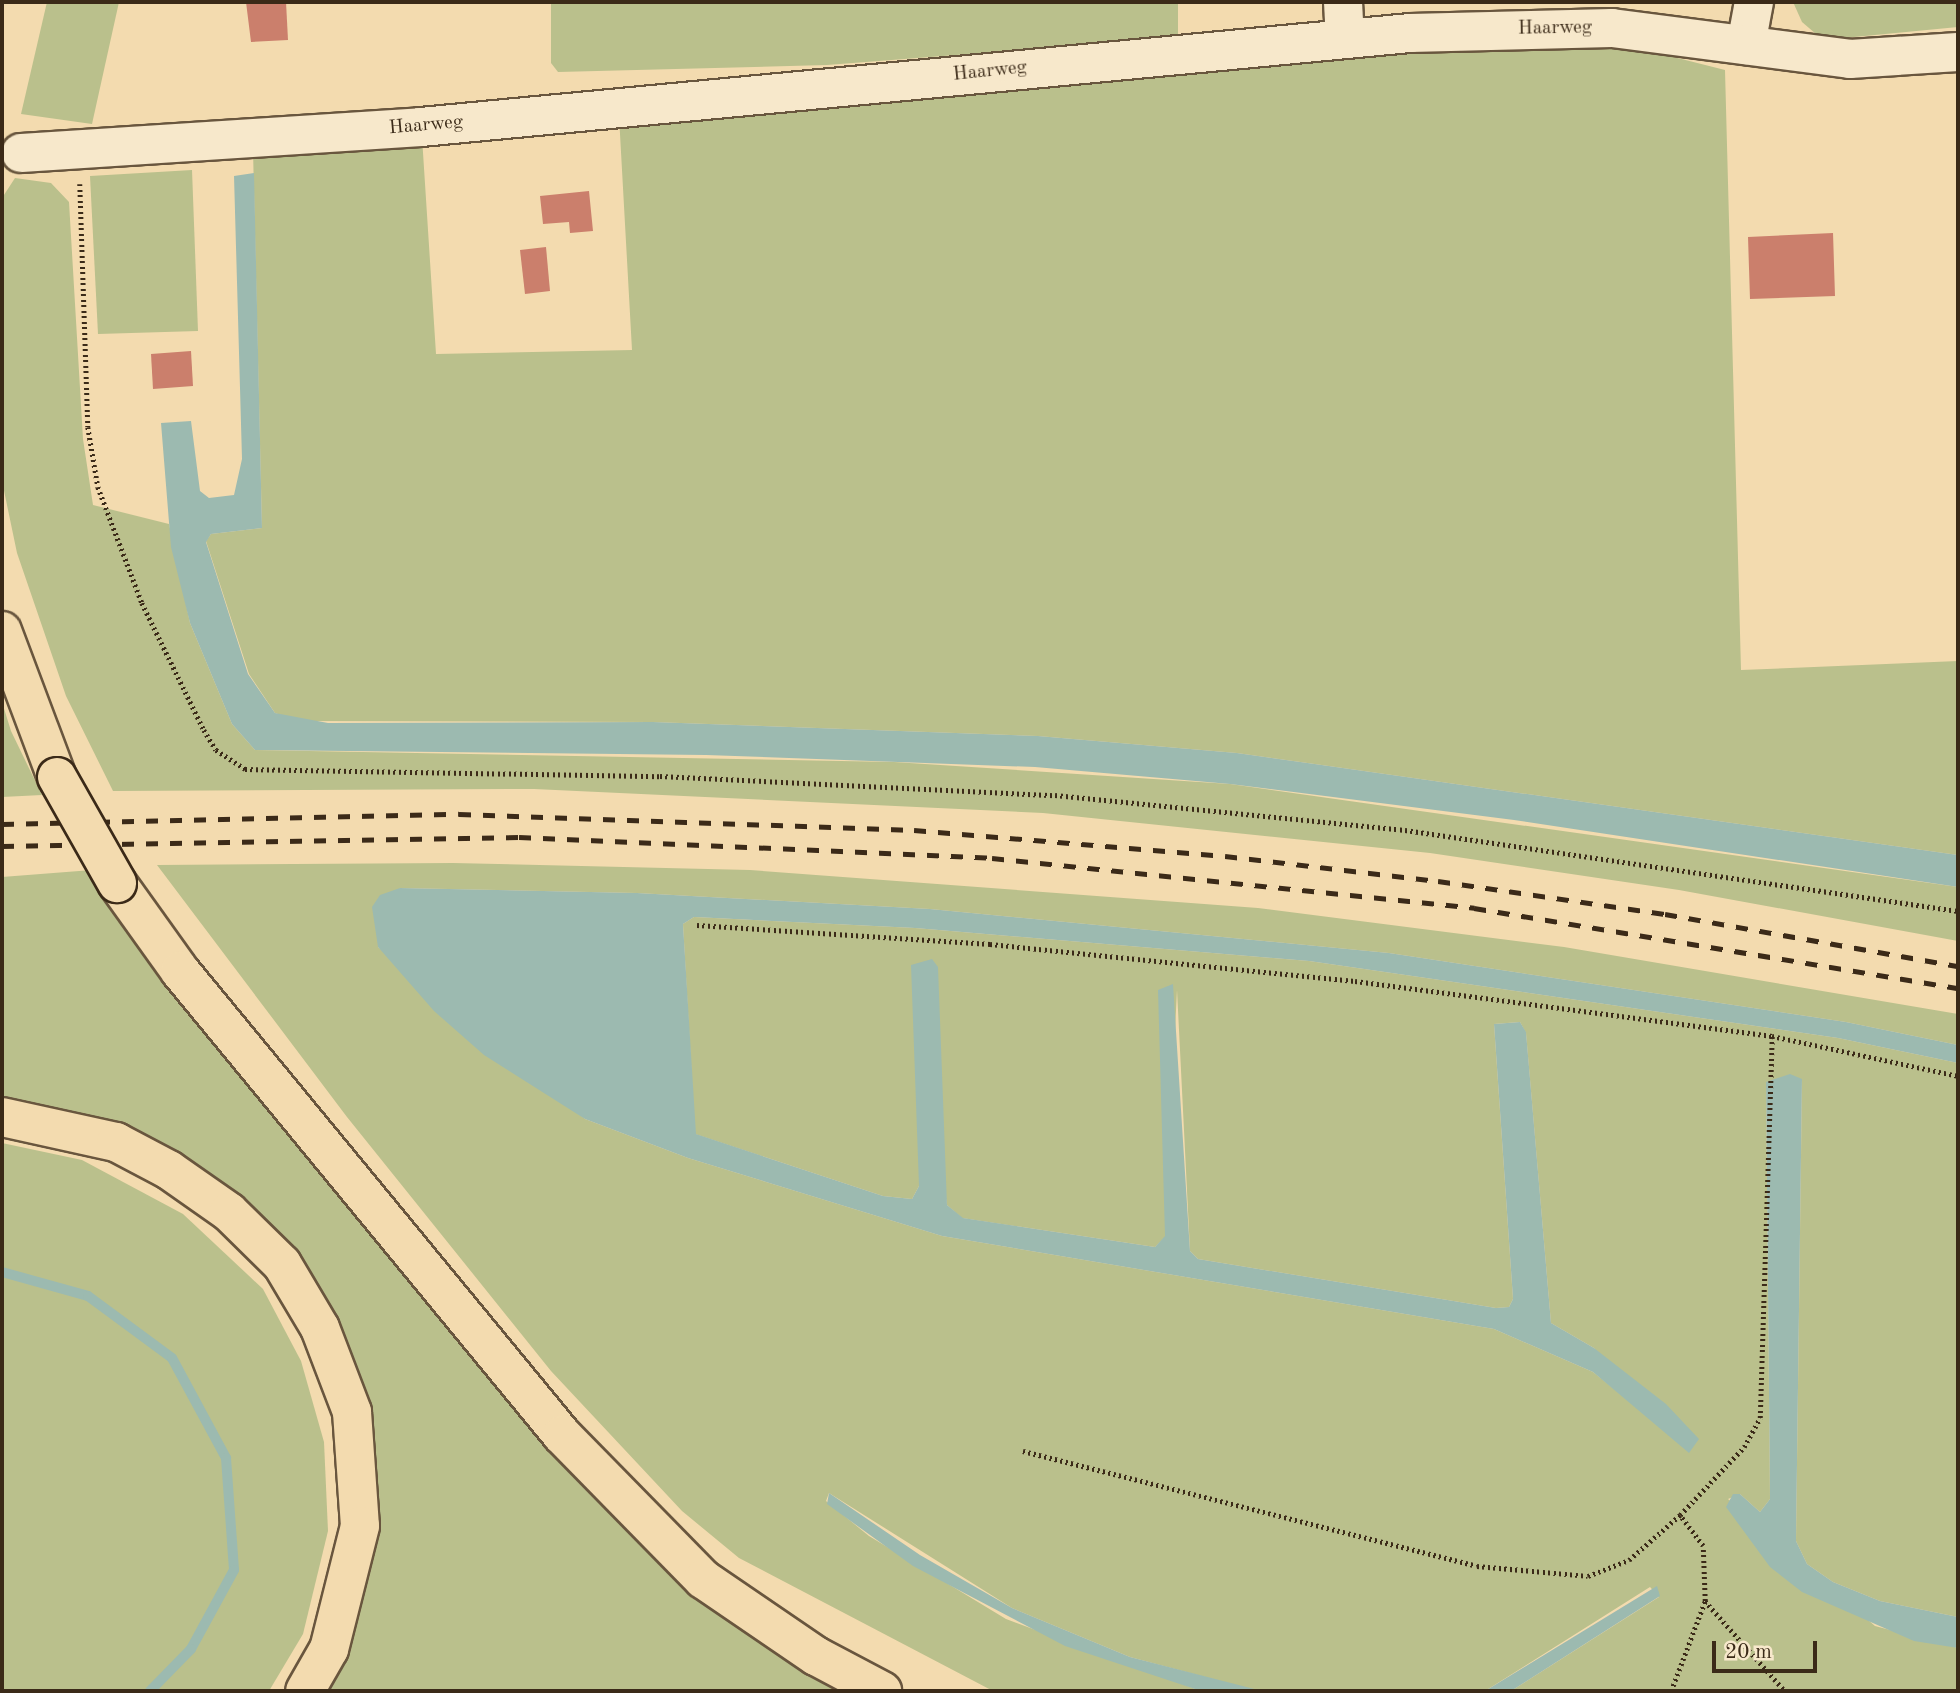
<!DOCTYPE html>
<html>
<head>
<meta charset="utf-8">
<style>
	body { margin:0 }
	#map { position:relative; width:1960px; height:1693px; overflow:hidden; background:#f3dbaf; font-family:"Old Standard TT",serif }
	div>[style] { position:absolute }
	.green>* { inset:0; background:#bac08c }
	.water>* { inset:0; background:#9cbab0 }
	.stream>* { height:10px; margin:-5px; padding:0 5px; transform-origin:5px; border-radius:5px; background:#9cbab0 }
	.building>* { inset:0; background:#cb7f6c }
	.path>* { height:4.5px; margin-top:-2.25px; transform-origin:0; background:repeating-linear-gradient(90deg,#3b2a18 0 2px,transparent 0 5.5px) }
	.roads { filter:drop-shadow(2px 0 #69563e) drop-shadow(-2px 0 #69563e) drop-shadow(0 2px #69563e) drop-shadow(0 -2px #69563e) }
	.minor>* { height:38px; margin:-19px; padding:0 19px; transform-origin:19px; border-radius:19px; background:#f7e8cb }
	.highway>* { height:38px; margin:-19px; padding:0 19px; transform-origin:19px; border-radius:19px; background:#f3dbaf }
	.rail>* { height:5px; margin-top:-2.5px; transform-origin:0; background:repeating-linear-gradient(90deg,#3b2a18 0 12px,transparent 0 24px) }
	.bridges { filter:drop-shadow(2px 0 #3b2a18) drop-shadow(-2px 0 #3b2a18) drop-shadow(0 2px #3b2a18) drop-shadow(0 -2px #3b2a18) }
	.highway-bridge>* { height:38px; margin:-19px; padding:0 19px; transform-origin:19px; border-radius:19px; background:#f3dbaf }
	span { translate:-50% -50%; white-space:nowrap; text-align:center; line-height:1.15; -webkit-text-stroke:6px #f7e8cb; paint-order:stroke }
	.street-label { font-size:19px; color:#3b2a18 }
	.frame { position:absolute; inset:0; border:4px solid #3b2a18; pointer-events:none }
	.scale { position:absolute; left:1712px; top:1641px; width:105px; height:32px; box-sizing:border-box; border:4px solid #3b2a18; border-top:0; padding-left:9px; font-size:21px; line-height:24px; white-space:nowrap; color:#3b2a18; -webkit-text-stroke:5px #f7e8cb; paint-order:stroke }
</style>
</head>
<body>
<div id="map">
	<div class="green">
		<div style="clip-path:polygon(47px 2px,119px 2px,92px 124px,21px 114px)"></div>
		<div style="clip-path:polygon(551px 2px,1178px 2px,1178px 38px,827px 65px,558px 72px,551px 63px)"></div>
		<div style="clip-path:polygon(1793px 2px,1958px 2px,1958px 27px,1823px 40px,1802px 22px)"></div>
		<div style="clip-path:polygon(1626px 45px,1725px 70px,1741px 670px,1958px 661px,1958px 855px,1237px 753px,1038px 736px,653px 722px,299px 721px,275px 713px,249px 674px,206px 541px,211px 534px,262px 528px,253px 150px,422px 137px,436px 354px,632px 350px,619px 116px,1358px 51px)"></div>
		<div style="clip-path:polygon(192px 170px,198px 331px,98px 334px,90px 176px)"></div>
		<div style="clip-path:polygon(15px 178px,51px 183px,69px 202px,83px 439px,93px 505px,169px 524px,190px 623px,232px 724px,255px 750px,894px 762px,1230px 784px,1958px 887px,1958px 941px,1679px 890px,1430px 853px,1043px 813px,534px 789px,113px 791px,66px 696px,17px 553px,2px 481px,2px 198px)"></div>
		<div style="clip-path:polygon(2px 702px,11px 731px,42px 795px,2px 797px)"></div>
		<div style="clip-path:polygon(453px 863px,750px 870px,1258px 908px,1564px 947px,1958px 1014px,1958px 1045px,1846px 1022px,1389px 953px,930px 909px,637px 893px,400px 888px,378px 947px,585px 1119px,688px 1158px,942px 1236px,1494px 1329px,1593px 1372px,1634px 1405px,1594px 1348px,1551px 1323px,1526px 1033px,1520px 1022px,1494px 1024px,1513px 1299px,1509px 1307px,1496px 1308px,1198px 1259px,1190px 1251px,1177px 990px,1165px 1237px,1155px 1247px,962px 1218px,947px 1205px,944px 1185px,919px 1186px,912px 1199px,883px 1196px,695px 1134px,683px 924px,694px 917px,915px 928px,1309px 961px,1838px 1038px,1958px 1063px,1958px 1617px,1880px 1601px,1833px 1582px,1807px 1564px,1796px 1541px,1802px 1079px,1766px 1083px,1770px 1499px,1760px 1512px,1740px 1494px,1728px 1499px,1875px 1626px,1958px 1648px,1958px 1691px,1511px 1691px,1659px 1597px,1650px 1587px,1485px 1691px,1254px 1690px,1130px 1657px,1012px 1608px,829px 1493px,826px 1501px,869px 1536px,1006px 1619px,1201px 1691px,993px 1691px,739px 1558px,682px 1511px,551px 1371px,347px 1117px,157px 865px)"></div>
		<div style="clip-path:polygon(92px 870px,546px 1435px,861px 1691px,323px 1691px,350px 1639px,364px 1595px,374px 1464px,244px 1202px,198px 1166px,134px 1133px,76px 1112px,2px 1100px,2px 877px)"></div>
		<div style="clip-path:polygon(2px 1143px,82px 1160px,183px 1214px,263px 1289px,301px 1361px,324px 1442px,328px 1531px,303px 1634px,269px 1691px,2px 1691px)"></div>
	</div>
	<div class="water">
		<div style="clip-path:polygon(254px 173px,262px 528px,211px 534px,206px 542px,248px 674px,275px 713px,328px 723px,653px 722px,1038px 736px,1237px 753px,1958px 855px,1958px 887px,1514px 820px,1230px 784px,1035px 767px,706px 755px,255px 750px,232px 724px,190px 623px,171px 547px,161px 423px,191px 421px,200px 491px,209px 498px,234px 495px,242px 459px,234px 176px)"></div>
		<div style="clip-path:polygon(400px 888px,637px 893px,930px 909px,1389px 953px,1846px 1022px,1958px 1045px,1958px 1063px,1838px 1038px,1309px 961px,915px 928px,694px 917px,683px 924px,696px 1134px,883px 1196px,912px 1199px,919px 1186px,911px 965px,932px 959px,938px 967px,947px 1205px,963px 1218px,1155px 1247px,1165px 1236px,1158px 990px,1173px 984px,1190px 1251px,1198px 1259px,1496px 1308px,1509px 1307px,1513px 1299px,1494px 1024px,1520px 1022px,1526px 1032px,1551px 1323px,1594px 1348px,1666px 1404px,1699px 1439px,1689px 1453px,1593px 1372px,1494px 1329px,942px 1236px,688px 1158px,585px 1119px,484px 1055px,434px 1011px,378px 947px,372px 907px,380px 895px)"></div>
		<div style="clip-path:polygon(1790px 1074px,1802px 1079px,1796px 1541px,1807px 1564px,1833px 1582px,1880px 1601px,1958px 1617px,1958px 1648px,1914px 1641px,1802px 1592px,1770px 1567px,1726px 1507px,1733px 1494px,1740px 1494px,1760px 1512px,1770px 1499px,1766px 1082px)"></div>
		<div style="clip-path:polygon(829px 1493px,920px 1555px,1012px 1608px,1130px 1657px,1262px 1691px,1201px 1691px,1065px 1646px,913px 1566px,827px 1504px)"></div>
		<div style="clip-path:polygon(1657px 1586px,1660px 1596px,1511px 1691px,1485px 1691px)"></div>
	</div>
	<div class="stream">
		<div style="left:2px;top:1272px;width:89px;rotate:15.6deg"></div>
		<div style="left:88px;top:1296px;width:104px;rotate:36.4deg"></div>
		<div style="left:172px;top:1358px;width:114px;rotate:61.6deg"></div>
		<div style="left:226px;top:1458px;width:112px;rotate:85.9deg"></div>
		<div style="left:234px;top:1570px;width:90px;rotate:118.6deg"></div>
		<div style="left:191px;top:1649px;width:59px;rotate:134.3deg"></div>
	</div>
	<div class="building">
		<div style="clip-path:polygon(246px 2px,286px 2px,288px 40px,251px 42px)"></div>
		<div style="clip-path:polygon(589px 191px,593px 231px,570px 233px,569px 222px,543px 224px,540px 196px)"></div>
		<div style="clip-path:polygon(1833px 233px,1835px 296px,1750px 299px,1748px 237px)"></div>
		<div style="clip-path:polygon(546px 247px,550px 291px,525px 294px,520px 250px)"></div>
		<div style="clip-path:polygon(191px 351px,193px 386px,153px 389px,151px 354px)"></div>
	</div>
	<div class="path">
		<div style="left:80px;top:184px;width:243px;rotate:88.1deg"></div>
		<div style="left:88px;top:427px;width:61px;rotate:80.5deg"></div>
		<div style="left:98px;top:487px;width:124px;rotate:69.2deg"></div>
		<div style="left:142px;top:603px;width:141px;rotate:64deg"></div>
		<div style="left:204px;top:730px;width:23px;rotate:59deg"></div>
		<div style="left:216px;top:750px;width:35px;rotate:33deg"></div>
		<div style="left:245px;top:769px;width:415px;rotate:1deg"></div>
		<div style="left:660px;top:776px;width:395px;rotate:2.8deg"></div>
		<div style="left:1055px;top:795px;width:352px;rotate:5.7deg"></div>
		<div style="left:1405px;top:830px;width:559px;rotate:8.33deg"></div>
		<div style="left:697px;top:925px;width:294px;rotate:3.7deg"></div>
		<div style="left:990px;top:944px;width:367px;rotate:5.8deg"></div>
		<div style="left:1355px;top:981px;width:421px;rotate:7.5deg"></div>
		<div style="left:1772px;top:1036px;width:190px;rotate:12.1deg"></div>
		<div style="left:1023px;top:1451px;width:468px;rotate:14.2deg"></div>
		<div style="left:1477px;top:1566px;width:111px;rotate:5.1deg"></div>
		<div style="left:1588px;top:1576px;width:44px;rotate:-21.3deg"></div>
		<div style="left:1629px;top:1560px;width:68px;rotate:-41.4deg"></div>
		<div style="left:1705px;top:1601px;width:120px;rotate:48.4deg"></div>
		<div style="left:1671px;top:1691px;width:96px;rotate:-69.3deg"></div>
		<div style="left:1705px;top:1601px;width:55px;rotate:-92.1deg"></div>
		<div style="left:1703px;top:1546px;width:39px;rotate:-127deg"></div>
		<div style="left:1680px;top:1515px;width:93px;rotate:-46.7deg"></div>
		<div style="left:1744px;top:1447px;width:33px;rotate:-61deg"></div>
		<div style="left:1760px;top:1418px;width:382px;rotate:-88.2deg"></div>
	</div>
	<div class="roads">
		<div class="minor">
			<div style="left:1343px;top:2px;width:35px;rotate:87deg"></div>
			<div style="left:1746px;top:45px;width:44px;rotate:-79.5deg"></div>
			<div style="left:21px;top:153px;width:401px;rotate:-3.7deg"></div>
			<div style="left:421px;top:127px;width:993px;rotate:-5.43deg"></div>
			<div style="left:1410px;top:33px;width:202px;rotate:-1.4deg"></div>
			<div style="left:1612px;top:28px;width:240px;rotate:7.4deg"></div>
			<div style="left:1850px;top:59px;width:108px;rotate:-3.7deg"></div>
		</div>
		<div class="highway">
			<div style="left:2px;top:631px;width:156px;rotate:69.4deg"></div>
			<div style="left:117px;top:883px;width:108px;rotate:54.4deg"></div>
			<div style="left:180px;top:971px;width:601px;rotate:50.54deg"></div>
			<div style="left:562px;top:1435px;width:202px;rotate:45.6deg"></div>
			<div style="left:703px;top:1579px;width:137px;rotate:34.3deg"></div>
			<div style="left:816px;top:1656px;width:75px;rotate:27.9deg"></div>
			<div style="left:2px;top:1117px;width:117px;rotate:12.4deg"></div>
			<div style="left:116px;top:1142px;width:60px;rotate:27.8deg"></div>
			<div style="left:169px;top:1170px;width:73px;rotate:35deg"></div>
			<div style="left:229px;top:1212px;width:74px;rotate:44.5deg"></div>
			<div style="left:282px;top:1264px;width:74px;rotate:59.3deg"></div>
			<div style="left:320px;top:1328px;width:90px;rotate:69.1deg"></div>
			<div style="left:352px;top:1412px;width:114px;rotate:86deg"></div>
			<div style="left:360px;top:1526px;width:127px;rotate:104.1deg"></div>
			<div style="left:329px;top:1649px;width:48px;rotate:119.7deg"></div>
		</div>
	</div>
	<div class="rail">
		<div style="left:2px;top:824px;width:457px;rotate:-1.3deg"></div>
		<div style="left:459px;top:814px;width:455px;rotate:2deg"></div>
		<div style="left:914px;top:830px;width:312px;rotate:4.8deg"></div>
		<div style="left:1225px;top:856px;width:214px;rotate:6.7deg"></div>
		<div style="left:1438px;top:881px;width:229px;rotate:8.3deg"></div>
		<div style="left:1665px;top:914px;width:298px;rotate:10.1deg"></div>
		<div style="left:2px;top:846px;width:517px;rotate:-1deg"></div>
		<div style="left:519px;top:837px;width:473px;rotate:2.5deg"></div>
		<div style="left:992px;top:858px;width:485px;rotate:5.9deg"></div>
		<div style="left:1474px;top:908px;width:491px;rotate:9.4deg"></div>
	</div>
	<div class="bridges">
		<div class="highway-bridge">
			<div style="left:57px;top:777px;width:122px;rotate:60.5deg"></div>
		</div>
	</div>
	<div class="street-label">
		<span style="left:1555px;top:29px;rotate:-1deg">Haarweg</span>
		<span style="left:990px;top:72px;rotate:-6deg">Haarweg</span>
		<span style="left:426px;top:126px;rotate:-5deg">Haarweg</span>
	</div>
	<div class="frame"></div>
	<div class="scale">20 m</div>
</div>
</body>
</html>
